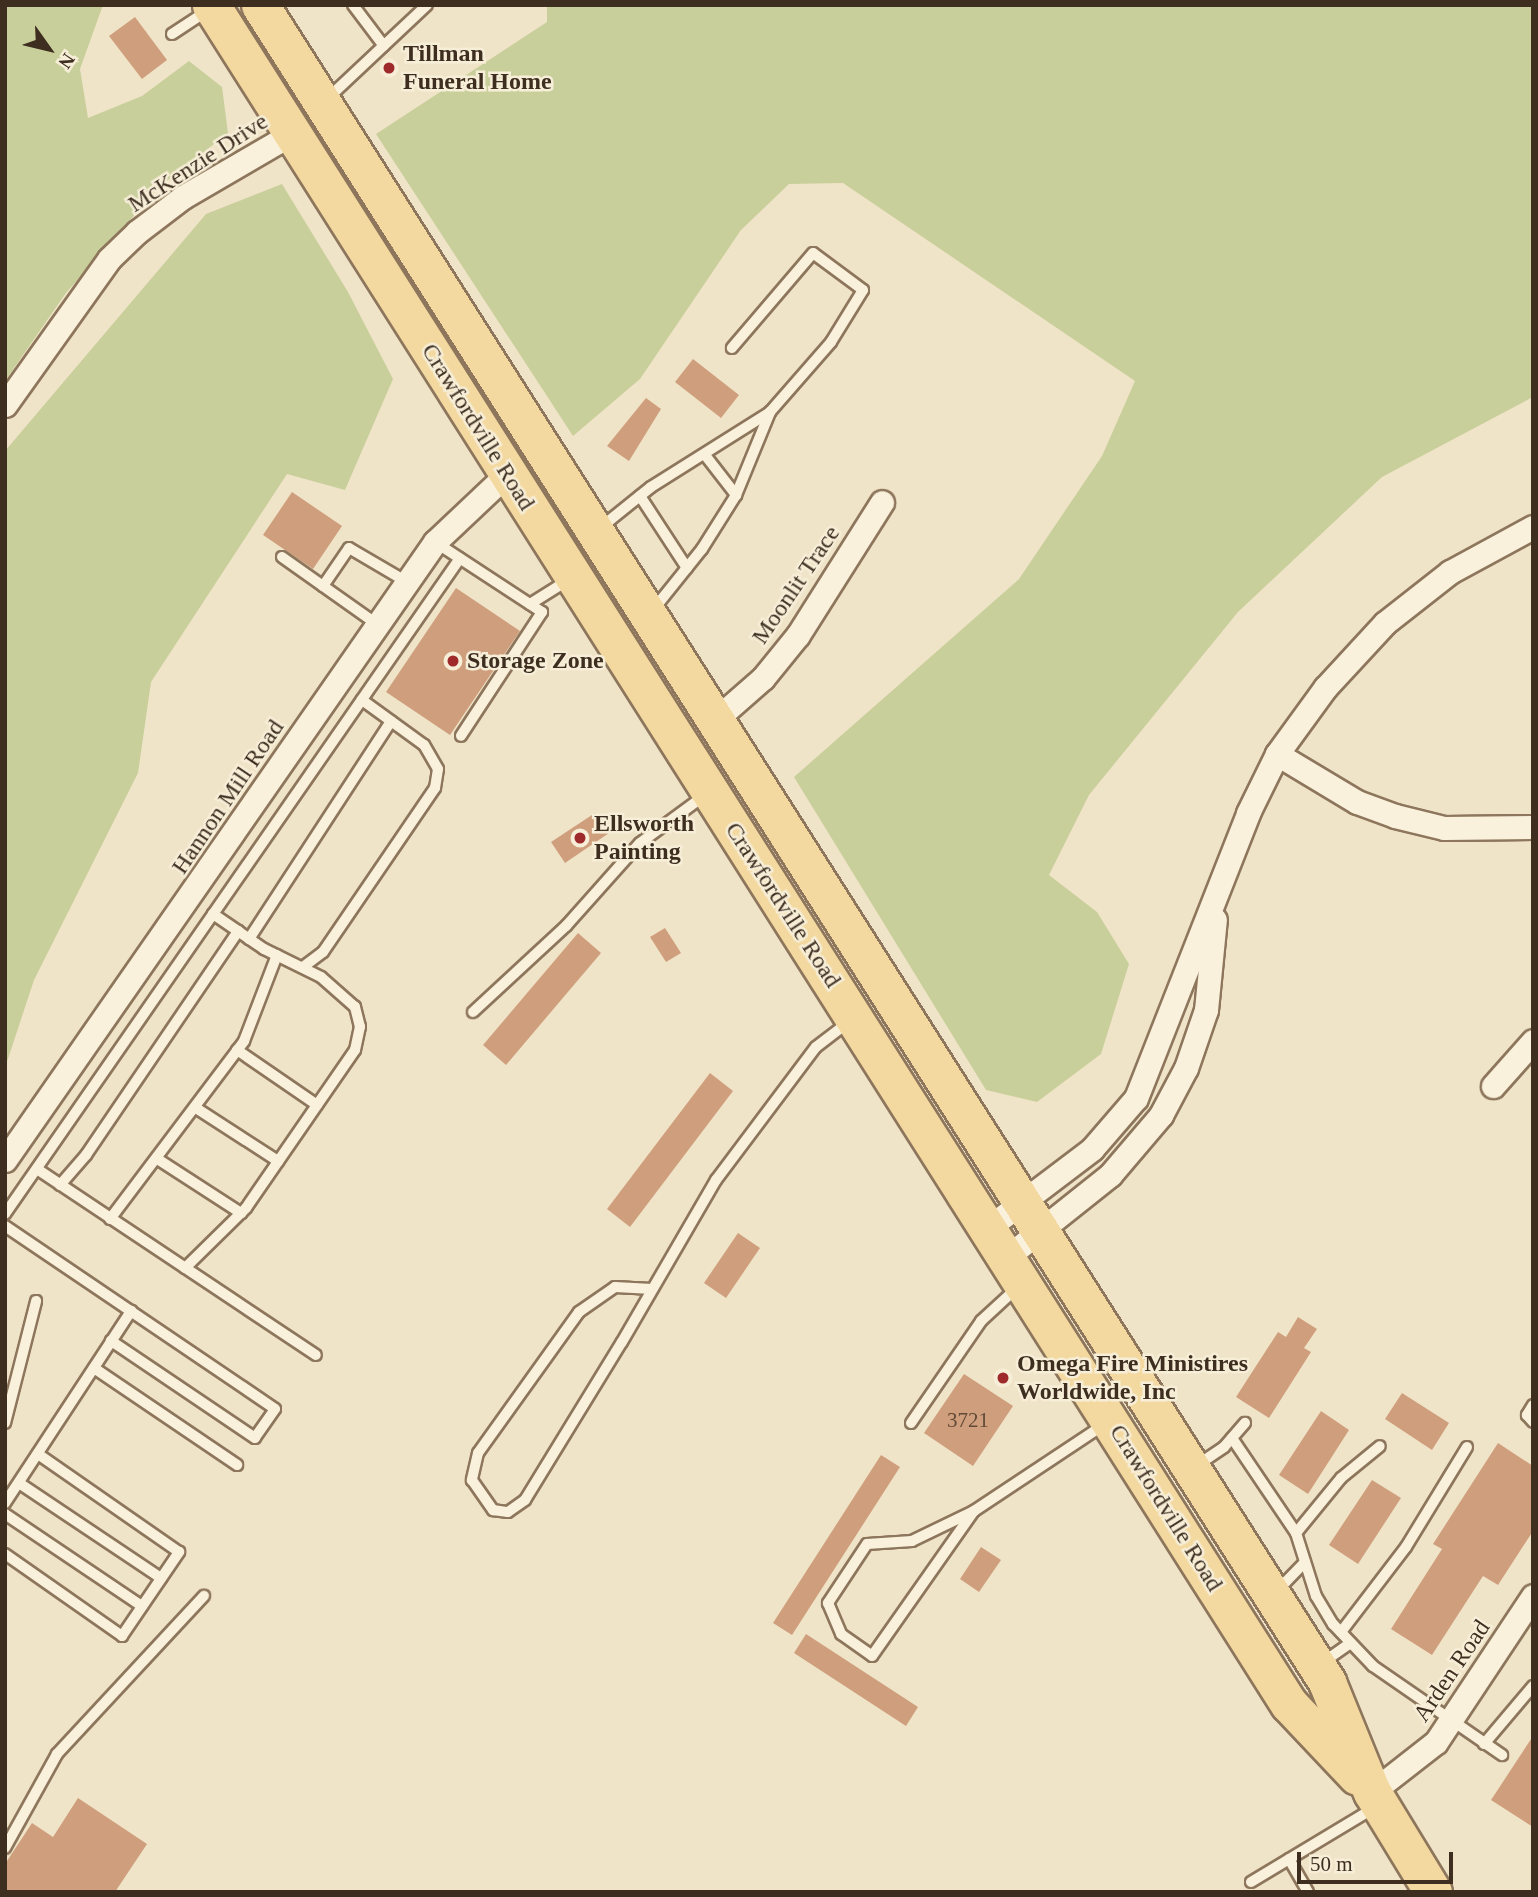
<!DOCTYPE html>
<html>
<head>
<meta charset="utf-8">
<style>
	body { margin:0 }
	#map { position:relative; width:1538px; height:1897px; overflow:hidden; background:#f0e4c8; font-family:Georgia,serif }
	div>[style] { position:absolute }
	.green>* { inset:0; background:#c9cf9b }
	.building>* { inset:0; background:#cf9f7d }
	.roads { filter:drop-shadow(2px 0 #8d765c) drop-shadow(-2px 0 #8d765c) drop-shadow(0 2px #8d765c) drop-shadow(0 -2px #8d765c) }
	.service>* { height:10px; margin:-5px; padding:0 5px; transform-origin:5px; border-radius:5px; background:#faf1dc }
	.minor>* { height:23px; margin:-11.5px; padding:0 11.5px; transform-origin:11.5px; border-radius:11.5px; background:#faf1dc }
	.primary>* { height:37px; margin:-18.5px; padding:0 18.5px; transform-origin:18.5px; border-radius:18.5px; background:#f3d9a0 }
	.dots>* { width:19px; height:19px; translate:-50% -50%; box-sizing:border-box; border:4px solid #f7eed8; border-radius:50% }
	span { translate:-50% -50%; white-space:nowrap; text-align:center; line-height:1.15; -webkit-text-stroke:5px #f7eed8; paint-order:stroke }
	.number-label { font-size:21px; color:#624a37 }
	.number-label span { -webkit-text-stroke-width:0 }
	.poi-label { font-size:24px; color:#3d2e20; font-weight:700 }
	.left { translate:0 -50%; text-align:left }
	.street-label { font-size:24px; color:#3d2e20 }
	.frame { position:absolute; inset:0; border:7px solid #3d2e20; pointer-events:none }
	.north { position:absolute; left:14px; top:14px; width:70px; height:70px; -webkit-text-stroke:5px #f7eed8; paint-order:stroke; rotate:124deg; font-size:19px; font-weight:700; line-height:28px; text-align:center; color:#3d2e20 }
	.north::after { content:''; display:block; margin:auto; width:24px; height:32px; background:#3d2e20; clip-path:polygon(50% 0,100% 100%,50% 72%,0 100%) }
	.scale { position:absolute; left:1297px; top:1852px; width:156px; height:32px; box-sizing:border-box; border:4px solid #3d2e20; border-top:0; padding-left:9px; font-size:21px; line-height:24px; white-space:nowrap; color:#3d2e20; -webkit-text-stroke:5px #f7eed8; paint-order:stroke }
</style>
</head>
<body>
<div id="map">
	<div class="green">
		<div style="clip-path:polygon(5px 5px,103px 5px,80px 69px,88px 118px,142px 96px,189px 61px,222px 87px,228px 133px,159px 187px,66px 293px,5px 381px)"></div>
		<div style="clip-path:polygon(547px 5px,1533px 5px,1533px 397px,1382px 477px,1238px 612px,1089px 795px,1049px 875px,1097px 912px,1129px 964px,1101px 1054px,1037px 1102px,986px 1090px,794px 777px,1019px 579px,1102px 456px,1135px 381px,843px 183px,789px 184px,741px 230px,640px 379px,573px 436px,376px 134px,547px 22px)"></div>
		<div style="clip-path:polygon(282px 184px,348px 292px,393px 379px,345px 490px,287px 474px,151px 682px,138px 773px,34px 980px,5px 1068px,5px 451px,206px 214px)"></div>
	</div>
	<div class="building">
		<div style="clip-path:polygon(135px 17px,167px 60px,142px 79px,109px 36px)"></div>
		<div style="clip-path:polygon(693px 359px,739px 395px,721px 418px,675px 382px)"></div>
		<div style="clip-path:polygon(646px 398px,661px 409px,629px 461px,607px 446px)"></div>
		<div style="clip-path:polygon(292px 492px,342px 526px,313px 569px,263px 535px)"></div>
		<div style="clip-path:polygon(456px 588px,520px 631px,450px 735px,386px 692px)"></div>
		<div style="clip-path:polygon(595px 813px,609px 833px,565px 863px,551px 842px)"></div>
		<div style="clip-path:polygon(665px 928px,681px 953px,666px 962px,650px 937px)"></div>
		<div style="clip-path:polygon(578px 933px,601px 953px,506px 1065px,483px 1045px)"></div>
		<div style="clip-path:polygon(710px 1073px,733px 1091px,630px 1227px,607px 1209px)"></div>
		<div style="clip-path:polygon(738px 1233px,760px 1248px,726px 1298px,704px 1283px)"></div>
		<div style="clip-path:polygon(1298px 1317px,1317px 1329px,1304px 1348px,1311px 1352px,1269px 1418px,1236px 1397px,1278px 1332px,1286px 1337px)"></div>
		<div style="clip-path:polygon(964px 1374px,1013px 1406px,973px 1466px,924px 1433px)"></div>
		<div style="clip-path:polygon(1402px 1393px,1449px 1423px,1432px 1450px,1385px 1419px)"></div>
		<div style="clip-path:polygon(1321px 1411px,1349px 1430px,1308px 1494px,1279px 1475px)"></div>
		<div style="clip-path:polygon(1498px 1443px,1533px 1466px,1533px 1531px,1498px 1585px,1483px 1576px,1432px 1655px,1391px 1629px,1442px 1549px,1433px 1544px)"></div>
		<div style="clip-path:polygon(881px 1455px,900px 1467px,792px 1635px,773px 1623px)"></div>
		<div style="clip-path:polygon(1372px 1480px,1401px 1498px,1358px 1564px,1329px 1545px)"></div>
		<div style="clip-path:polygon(981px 1547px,1001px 1560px,979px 1592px,960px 1579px)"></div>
		<div style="clip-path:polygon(806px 1634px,918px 1707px,906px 1726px,794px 1653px)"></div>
		<div style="clip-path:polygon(1533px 1736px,1533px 1827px,1491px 1800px)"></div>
		<div style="clip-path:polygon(78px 1798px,147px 1844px,115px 1892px,5px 1892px,5px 1864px,32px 1823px,53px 1837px)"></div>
	</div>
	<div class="roads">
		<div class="service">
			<div style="left:353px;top:5px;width:51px;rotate:52.9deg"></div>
			<div style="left:172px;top:34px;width:42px;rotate:-33.3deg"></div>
			<div style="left:327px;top:99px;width:137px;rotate:-43.2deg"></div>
			<div style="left:705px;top:455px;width:51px;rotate:52.2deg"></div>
			<div style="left:640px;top:496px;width:86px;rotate:56.9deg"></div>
			<div style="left:600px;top:528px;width:65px;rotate:-38.8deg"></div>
			<div style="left:651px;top:487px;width:141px;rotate:-32.2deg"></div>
			<div style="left:770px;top:412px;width:93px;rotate:-48.9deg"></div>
			<div style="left:831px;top:342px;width:61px;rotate:-58.4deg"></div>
			<div style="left:863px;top:290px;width:62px;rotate:-143.5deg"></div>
			<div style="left:813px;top:253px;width:125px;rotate:130.5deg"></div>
			<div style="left:435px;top:542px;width:128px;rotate:33.2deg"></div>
			<div style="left:542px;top:612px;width:148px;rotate:123.2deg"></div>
			<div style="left:282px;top:557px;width:118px;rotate:35.3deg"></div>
			<div style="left:323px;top:586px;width:46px;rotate:-55.6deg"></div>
			<div style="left:349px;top:548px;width:67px;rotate:30.4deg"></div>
			<div style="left:530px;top:604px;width:47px;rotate:-32deg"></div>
			<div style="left:653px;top:610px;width:78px;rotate:-51.2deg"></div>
			<div style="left:702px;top:549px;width:64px;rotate:-57.8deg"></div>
			<div style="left:736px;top:495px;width:90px;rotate:-67.7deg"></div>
			<div style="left:249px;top:939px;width:260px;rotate:-56.9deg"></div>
			<div style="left:303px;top:967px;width:25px;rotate:-37deg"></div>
			<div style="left:323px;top:952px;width:199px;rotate:-55.7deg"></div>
			<div style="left:435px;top:788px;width:19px;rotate:-81deg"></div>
			<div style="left:438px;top:769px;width:28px;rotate:-120deg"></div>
			<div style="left:424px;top:745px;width:77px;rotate:-144deg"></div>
			<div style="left:473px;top:1012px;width:127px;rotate:-42.8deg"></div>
			<div style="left:566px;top:926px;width:111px;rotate:-48.3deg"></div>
			<div style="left:640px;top:843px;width:81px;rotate:-36.4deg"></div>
			<div style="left:237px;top:1050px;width:97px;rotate:34.5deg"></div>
			<div style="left:196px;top:1108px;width:98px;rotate:32.9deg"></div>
			<div style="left:159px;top:1160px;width:98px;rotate:32.9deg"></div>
			<div style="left:37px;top:1169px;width:335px;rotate:33.7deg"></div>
			<div style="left:60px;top:1185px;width:40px;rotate:-49deg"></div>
			<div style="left:86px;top:1155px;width:271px;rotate:-55.8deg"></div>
			<div style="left:5px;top:1214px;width:798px;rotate:-55.25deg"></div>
			<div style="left:110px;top:1219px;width:223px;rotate:-53deg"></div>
			<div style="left:244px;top:1041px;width:92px;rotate:-69deg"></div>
			<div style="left:5px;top:1226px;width:326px;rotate:34.1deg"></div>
			<div style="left:275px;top:1409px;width:35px;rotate:125deg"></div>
			<div style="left:255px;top:1438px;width:174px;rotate:-146deg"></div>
			<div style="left:185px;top:1268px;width:86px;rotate:-44.5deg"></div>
			<div style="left:246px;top:1208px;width:192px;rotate:-55.4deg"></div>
			<div style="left:355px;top:1050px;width:24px;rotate:-78deg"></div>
			<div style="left:360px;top:1027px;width:21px;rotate:-104deg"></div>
			<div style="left:355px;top:1007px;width:45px;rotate:-138.6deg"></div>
			<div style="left:321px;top:977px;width:64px;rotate:-153.8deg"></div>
			<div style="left:264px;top:949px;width:62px;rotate:-145.5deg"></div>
			<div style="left:652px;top:1289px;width:37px;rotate:-177deg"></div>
			<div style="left:615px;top:1287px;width:44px;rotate:145.2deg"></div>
			<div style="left:579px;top:1312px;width:173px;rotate:125.6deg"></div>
			<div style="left:478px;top:1453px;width:28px;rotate:103deg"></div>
			<div style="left:472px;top:1480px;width:37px;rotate:55deg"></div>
			<div style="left:493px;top:1510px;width:15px;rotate:8deg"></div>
			<div style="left:508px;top:1512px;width:21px;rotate:-35deg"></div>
			<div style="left:525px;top:1500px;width:185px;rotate:-58.5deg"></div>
			<div style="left:622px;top:1342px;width:187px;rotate:-59.9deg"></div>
			<div style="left:716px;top:1180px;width:166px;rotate:-53.1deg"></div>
			<div style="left:816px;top:1047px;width:43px;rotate:-37.4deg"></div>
			<div style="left:94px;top:1368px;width:173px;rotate:34.1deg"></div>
			<div style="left:1533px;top:1405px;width:12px;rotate:121deg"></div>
			<div style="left:1527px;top:1415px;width:9px;rotate:49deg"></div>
			<div style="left:5px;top:1423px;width:126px;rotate:-75.7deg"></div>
			<div style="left:911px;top:1423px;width:124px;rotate:-55.5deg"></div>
			<div style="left:981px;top:1321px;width:50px;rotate:-42.6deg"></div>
			<div style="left:1232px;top:1438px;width:115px;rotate:56deg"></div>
			<div style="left:1296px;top:1533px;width:66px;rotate:72.4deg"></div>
			<div style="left:1316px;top:1596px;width:33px;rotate:59deg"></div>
			<div style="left:1333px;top:1624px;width:58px;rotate:46.4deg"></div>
			<div style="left:1373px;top:1666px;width:157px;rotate:34.6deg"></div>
			<div style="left:1196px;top:1466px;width:34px;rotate:-34deg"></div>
			<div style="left:1224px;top:1447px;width:32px;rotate:-49deg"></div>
			<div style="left:19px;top:1483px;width:171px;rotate:33.8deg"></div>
			<div style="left:5px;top:1503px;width:230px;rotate:-56.7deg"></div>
			<div style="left:974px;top:1511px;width:69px;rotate:154.2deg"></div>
			<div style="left:912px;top:1541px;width:45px;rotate:176.2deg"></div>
			<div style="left:867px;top:1544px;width:71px;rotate:123.5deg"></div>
			<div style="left:828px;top:1603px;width:34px;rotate:67deg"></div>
			<div style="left:841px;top:1634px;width:38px;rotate:35deg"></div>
			<div style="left:872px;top:1656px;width:177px;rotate:-54.9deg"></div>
			<div style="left:974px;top:1511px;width:157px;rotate:-33.6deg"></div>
			<div style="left:5px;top:1514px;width:165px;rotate:33.9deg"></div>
			<div style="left:1296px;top:1533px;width:71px;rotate:-50.7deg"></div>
			<div style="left:1341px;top:1478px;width:50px;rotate:-39.4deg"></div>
			<div style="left:5px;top:1554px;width:143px;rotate:35deg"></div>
			<div style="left:122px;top:1636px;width:102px;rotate:-55.8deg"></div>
			<div style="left:179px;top:1552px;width:172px;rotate:-145.2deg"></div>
			<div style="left:1275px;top:1593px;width:43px;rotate:-45.9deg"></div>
			<div style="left:1341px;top:1632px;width:107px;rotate:-52.6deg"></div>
			<div style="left:1406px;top:1547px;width:117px;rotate:-58.6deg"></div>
			<div style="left:1322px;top:1663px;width:35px;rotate:-35deg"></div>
			<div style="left:1484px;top:1744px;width:76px;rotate:-49.8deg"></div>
			<div style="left:5px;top:1848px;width:107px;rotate:-61deg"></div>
			<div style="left:57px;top:1754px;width:216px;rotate:-47.1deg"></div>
			<div style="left:1289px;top:1859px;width:38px;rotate:60deg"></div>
			<div style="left:1251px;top:1882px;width:144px;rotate:-31deg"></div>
		</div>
		<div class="minor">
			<div style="left:5px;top:405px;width:179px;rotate:-54.5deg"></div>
			<div style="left:109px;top:259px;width:39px;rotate:-44deg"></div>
			<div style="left:137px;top:232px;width:58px;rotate:-37.3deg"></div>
			<div style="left:183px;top:197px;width:127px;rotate:-30.2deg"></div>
			<div style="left:715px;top:720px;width:64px;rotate:-41.2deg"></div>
			<div style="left:763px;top:678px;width:55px;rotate:-50.9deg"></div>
			<div style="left:798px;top:635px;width:157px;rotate:-57.7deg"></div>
			<div style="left:1277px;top:754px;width:93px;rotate:31deg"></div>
			<div style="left:1357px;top:802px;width:40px;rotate:20.2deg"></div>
			<div style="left:1395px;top:816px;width:50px;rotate:13.8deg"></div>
			<div style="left:1444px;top:828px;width:89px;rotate:-0.6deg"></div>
			<div style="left:1493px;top:1086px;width:60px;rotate:-48.4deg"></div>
			<div style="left:5px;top:1160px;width:753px;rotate:-55.17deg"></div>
			<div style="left:435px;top:542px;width:99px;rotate:-43.4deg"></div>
			<div style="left:988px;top:1228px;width:131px;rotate:-37.2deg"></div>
			<div style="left:1092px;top:1149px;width:67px;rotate:-49.2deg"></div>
			<div style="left:1136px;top:1098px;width:306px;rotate:-68.5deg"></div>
			<div style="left:1248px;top:813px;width:66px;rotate:-63.8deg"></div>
			<div style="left:1277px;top:754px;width:82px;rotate:-54deg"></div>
			<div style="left:1325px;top:688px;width:88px;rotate:-47.3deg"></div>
			<div style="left:1385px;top:623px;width:83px;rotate:-38.1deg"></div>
			<div style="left:1450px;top:572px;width:94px;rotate:-28.5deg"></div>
			<div style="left:1007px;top:1257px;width:132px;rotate:-38.5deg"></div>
			<div style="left:1110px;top:1175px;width:79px;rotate:-49.6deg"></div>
			<div style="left:1161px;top:1115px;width:53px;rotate:-62deg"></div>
			<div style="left:1186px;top:1068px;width:61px;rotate:-71deg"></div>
			<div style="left:1206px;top:1010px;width:91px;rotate:-84.4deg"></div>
			<div style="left:1372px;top:1792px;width:81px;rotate:-38deg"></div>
			<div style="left:1436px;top:1742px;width:175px;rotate:-56.4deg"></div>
		</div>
		<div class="primary">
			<div style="left:211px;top:5px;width:2012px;rotate:57.61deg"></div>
			<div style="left:1289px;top:1704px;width:99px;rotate:46.6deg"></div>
			<div style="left:260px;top:5px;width:1988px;rotate:57.53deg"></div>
			<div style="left:1327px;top:1682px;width:119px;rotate:67.8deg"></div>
			<div style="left:1372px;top:1792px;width:117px;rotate:58.6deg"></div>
		</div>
	</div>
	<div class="dots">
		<div style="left:389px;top:68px;background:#9e2a2b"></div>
		<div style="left:453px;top:661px;background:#9e2a2b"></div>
		<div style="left:580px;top:838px;background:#9e2a2b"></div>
		<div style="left:1003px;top:1378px;background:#9e2a2b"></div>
	</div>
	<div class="number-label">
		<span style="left:968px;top:1420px">3721</span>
	</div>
	<div class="poi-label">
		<span class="left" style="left:403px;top:68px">Tillman<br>Funeral Home</span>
		<span class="left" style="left:467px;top:661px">Storage Zone</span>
		<span class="left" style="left:594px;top:838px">Ellsworth<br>Painting</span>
		<span class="left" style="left:1017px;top:1378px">Omega Fire Ministires<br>Worldwide, Inc</span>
	</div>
	<div class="street-label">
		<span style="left:198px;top:163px;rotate:-33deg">McKenzie Drive</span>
		<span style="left:478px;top:427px;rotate:58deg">Crawfordville Road</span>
		<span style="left:796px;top:585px;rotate:-56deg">Moonlit Trace</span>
		<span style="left:228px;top:797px;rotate:-56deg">Hannon Mill Road</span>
		<span style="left:783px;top:905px;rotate:57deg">Crawfordville Road</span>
		<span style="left:1166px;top:1508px;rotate:58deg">Crawfordville Road</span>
		<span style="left:1452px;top:1671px;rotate:-56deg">Arden Road</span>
	</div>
	<div class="frame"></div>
	<div class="north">N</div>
	<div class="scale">50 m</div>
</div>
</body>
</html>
